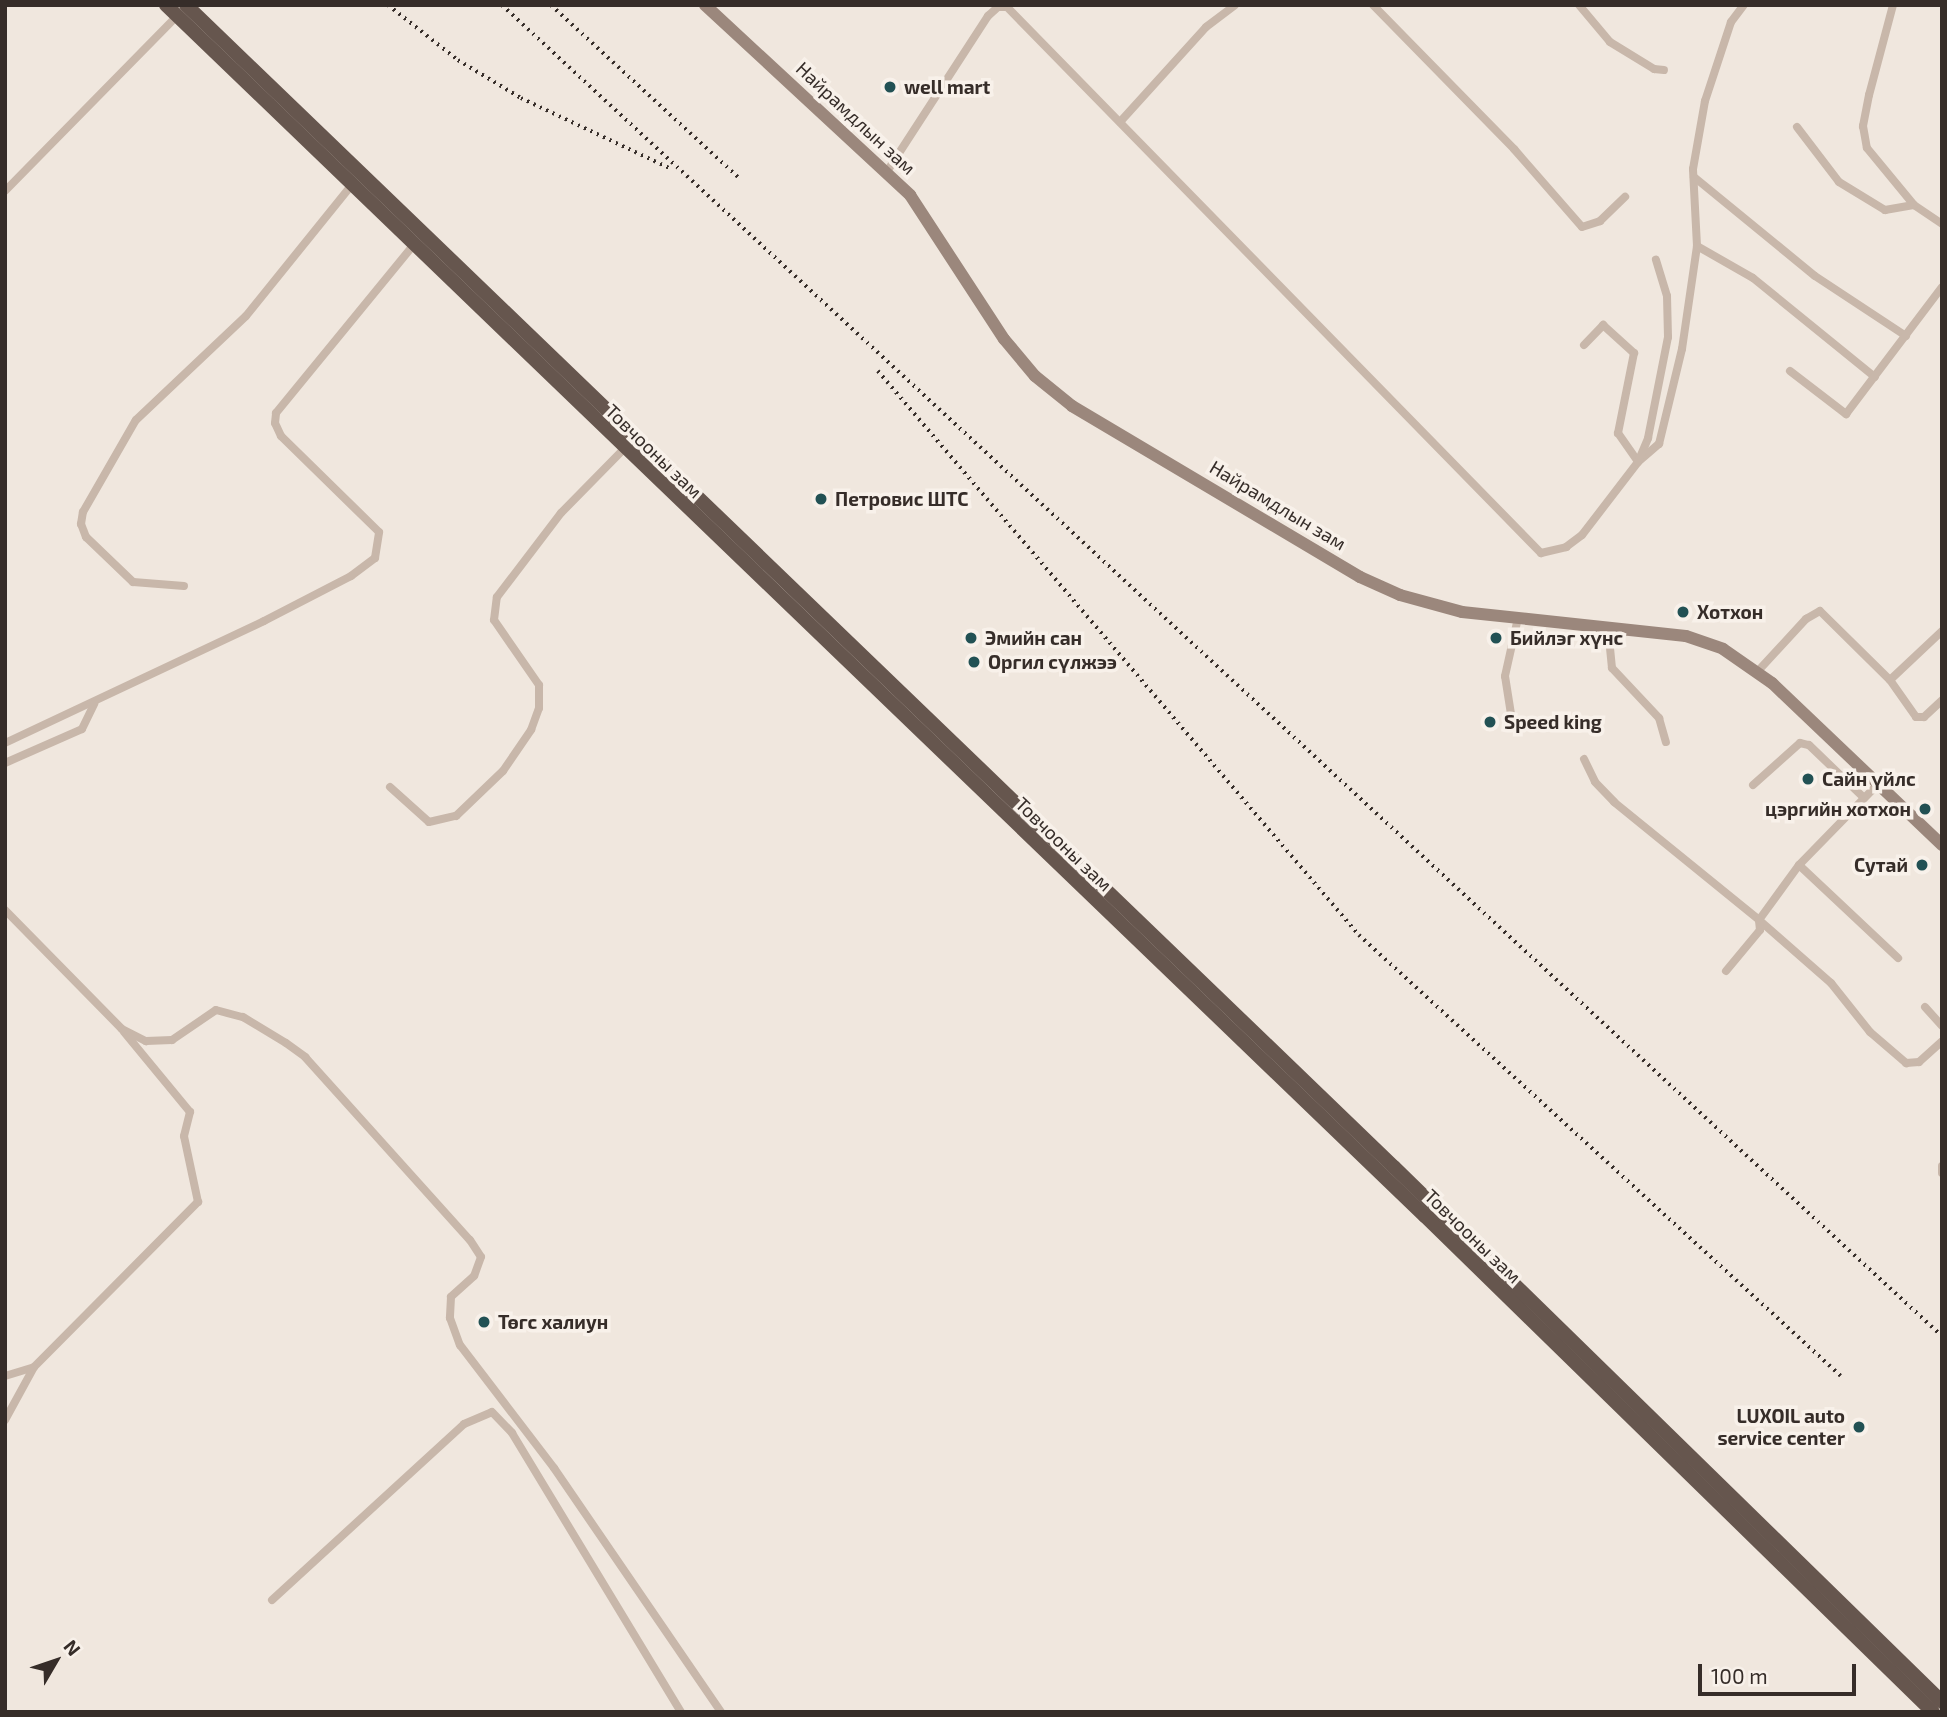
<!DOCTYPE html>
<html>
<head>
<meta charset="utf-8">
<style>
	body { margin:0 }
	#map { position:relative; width:1947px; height:1717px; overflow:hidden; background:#f0e7de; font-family:"Exo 2",sans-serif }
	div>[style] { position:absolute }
	.minor>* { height:8px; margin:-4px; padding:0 4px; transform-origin:4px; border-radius:4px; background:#c8b7aa }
	.secondary>* { height:12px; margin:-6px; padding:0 6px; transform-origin:6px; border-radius:6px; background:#9b877c }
	.trunk>* { height:14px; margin:-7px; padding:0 7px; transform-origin:7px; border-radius:7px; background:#66564e }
	.rail>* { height:3.5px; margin-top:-1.75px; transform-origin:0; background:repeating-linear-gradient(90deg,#362d29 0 2px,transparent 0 7px) }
	.dots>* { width:19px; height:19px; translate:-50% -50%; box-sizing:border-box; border:4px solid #f8f1ea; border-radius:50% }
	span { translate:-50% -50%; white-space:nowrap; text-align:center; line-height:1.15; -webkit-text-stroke:7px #f8f1ea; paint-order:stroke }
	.poi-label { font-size:19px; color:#362d29; font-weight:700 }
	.left { translate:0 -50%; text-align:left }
	.right { translate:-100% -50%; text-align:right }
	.street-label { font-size:19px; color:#362d29 }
	.frame { position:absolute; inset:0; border:7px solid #362d29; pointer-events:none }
	.north { position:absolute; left:21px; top:1626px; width:70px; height:70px; -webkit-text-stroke:5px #f8f1ea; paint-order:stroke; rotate:51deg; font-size:19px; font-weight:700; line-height:28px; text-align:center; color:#362d29 }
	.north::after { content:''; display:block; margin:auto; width:24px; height:32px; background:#362d29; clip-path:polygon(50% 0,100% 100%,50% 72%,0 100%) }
	.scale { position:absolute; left:1698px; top:1664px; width:158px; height:32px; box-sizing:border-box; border:4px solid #362d29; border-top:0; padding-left:9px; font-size:21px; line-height:24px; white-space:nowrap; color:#362d29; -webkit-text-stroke:5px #f8f1ea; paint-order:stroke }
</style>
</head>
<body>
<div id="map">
	<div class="minor">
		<div style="left:1373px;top:5px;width:202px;rotate:45.6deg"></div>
		<div style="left:1514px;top:149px;width:103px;rotate:48.9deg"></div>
		<div style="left:1582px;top:227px;width:19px;rotate:-18deg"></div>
		<div style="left:1600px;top:221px;width:35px;rotate:-44deg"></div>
		<div style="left:1579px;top:5px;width:48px;rotate:50deg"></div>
		<div style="left:1610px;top:42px;width:52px;rotate:31.5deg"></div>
		<div style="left:1654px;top:69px;width:10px;rotate:6deg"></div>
		<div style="left:1893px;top:5px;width:93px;rotate:104.9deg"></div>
		<div style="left:1869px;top:95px;width:32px;rotate:101deg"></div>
		<div style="left:1863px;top:126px;width:22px;rotate:80deg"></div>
		<div style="left:1867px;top:148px;width:74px;rotate:50.5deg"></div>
		<div style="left:1914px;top:205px;width:34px;rotate:34deg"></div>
		<div style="left:1120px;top:122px;width:128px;rotate:-47.8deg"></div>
		<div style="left:1206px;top:27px;width:36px;rotate:-37deg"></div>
		<div style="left:1797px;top:127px;width:69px;rotate:52.6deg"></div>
		<div style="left:1839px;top:182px;width:54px;rotate:31.3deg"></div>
		<div style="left:1885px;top:210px;width:29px;rotate:-10deg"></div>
		<div style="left:888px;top:170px;width:184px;rotate:-57deg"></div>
		<div style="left:988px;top:16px;width:13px;rotate:-42deg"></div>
		<div style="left:998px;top:7px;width:9px"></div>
		<div style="left:1007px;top:7px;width:764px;rotate:45.64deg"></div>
		<div style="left:1541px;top:553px;width:26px;rotate:-13deg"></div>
		<div style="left:1566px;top:547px;width:20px;rotate:-37deg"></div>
		<div style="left:1582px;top:535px;width:92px;rotate:-52.5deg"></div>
		<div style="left:1638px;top:462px;width:28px;rotate:-41deg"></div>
		<div style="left:1659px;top:444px;width:98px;rotate:-76.4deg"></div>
		<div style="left:1682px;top:349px;width:104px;rotate:-81.7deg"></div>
		<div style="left:1697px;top:246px;width:77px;rotate:-93deg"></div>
		<div style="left:1693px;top:169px;width:69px;rotate:-80deg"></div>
		<div style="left:1705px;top:101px;width:83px;rotate:-71.8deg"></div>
		<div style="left:1731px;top:22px;width:21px;rotate:-53deg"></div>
		<div style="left:1694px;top:177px;width:156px;rotate:39.3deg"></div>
		<div style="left:1815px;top:276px;width:109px;rotate:33.4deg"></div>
		<div style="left:5px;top:191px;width:245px;rotate:-45.5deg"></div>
		<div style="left:1697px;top:246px;width:64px;rotate:29.7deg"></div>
		<div style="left:1753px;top:278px;width:157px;rotate:39.1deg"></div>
		<div style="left:1584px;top:345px;width:28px;rotate:-46deg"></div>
		<div style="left:1603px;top:325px;width:42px;rotate:42.1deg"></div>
		<div style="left:1634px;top:353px;width:82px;rotate:101.3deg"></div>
		<div style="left:1618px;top:433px;width:35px;rotate:55deg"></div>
		<div style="left:1638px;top:462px;width:26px;rotate:-67deg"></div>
		<div style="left:1648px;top:438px;width:103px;rotate:-78.8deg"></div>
		<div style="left:1668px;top:337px;width:41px;rotate:-91.4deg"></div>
		<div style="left:1667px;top:296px;width:38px;rotate:-107deg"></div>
		<div style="left:1790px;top:371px;width:71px;rotate:37.5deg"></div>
		<div style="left:1846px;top:414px;width:159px;rotate:-52.9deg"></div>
		<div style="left:184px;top:586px;width:51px;rotate:-175.5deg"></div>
		<div style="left:133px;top:582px;width:65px;rotate:-136.2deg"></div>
		<div style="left:86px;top:537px;width:14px;rotate:-111deg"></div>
		<div style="left:81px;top:524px;width:12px;rotate:-81deg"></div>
		<div style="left:83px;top:512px;width:106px;rotate:-60.1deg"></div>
		<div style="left:136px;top:420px;width:151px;rotate:-43.4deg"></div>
		<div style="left:246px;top:316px;width:167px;rotate:-51.1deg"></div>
		<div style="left:1608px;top:628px;width:40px;rotate:84.3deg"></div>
		<div style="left:1612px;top:668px;width:69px;rotate:46.8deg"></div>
		<div style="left:1659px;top:718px;width:25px;rotate:74deg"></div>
		<div style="left:1758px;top:671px;width:71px;rotate:-47.3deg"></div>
		<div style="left:1806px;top:619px;width:16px;rotate:-30deg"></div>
		<div style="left:1820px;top:611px;width:98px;rotate:44.6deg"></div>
		<div style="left:1890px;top:680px;width:45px;rotate:54.9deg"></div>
		<div style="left:1916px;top:717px;width:8px"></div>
		<div style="left:1924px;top:717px;width:25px;rotate:-43deg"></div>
		<div style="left:1890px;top:680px;width:71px;rotate:-43.3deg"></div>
		<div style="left:1511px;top:714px;width:38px;rotate:-99deg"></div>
		<div style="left:1505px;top:676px;width:59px;rotate:-77.4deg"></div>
		<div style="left:5px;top:743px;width:286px;rotate:-25.2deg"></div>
		<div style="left:264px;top:621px;width:98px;rotate:-27.3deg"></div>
		<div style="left:351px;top:576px;width:30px;rotate:-37deg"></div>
		<div style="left:375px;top:558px;width:26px;rotate:-81deg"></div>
		<div style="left:379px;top:532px;width:137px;rotate:-135.6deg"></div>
		<div style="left:281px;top:436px;width:14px;rotate:-115deg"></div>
		<div style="left:275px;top:423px;width:10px;rotate:-84deg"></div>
		<div style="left:276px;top:413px;width:220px;rotate:-50.7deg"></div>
		<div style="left:1584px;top:759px;width:25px;rotate:64deg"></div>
		<div style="left:1595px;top:782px;width:28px;rotate:46deg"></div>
		<div style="left:1614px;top:802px;width:187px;rotate:39.1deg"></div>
		<div style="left:1759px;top:920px;width:68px;rotate:-54deg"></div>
		<div style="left:1799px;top:865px;width:113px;rotate:-45.7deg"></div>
		<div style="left:5px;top:763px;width:84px;rotate:-23.8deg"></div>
		<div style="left:82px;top:729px;width:28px;rotate:-64deg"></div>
		<div style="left:1753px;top:785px;width:63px;rotate:-41.8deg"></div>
		<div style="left:1800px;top:743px;width:9px;rotate:13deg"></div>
		<div style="left:1809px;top:745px;width:76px;rotate:43.9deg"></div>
		<div style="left:390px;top:787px;width:52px;rotate:41.9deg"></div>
		<div style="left:429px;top:822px;width:28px;rotate:-13deg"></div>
		<div style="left:456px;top:816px;width:65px;rotate:-43.8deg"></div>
		<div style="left:503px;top:771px;width:50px;rotate:-55.7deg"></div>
		<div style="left:531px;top:730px;width:23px;rotate:-70deg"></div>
		<div style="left:539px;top:708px;width:23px;rotate:-90deg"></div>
		<div style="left:539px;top:685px;width:79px;rotate:-124.7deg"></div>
		<div style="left:494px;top:620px;width:23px;rotate:-83deg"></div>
		<div style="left:497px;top:597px;width:106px;rotate:-52.7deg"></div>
		<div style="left:561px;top:513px;width:90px;rotate:-45.5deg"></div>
		<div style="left:1799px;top:865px;width:136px;rotate:43.2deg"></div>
		<div style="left:5px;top:910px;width:167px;rotate:45.5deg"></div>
		<div style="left:122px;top:1029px;width:27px;rotate:27deg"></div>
		<div style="left:146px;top:1041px;width:26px;rotate:-2deg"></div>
		<div style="left:172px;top:1040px;width:53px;rotate:-34.3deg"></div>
		<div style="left:216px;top:1010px;width:28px;rotate:15deg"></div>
		<div style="left:243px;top:1017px;width:50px;rotate:31.2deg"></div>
		<div style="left:286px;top:1043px;width:24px;rotate:36deg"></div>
		<div style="left:305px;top:1057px;width:246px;rotate:48deg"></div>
		<div style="left:470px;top:1240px;width:20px;rotate:57deg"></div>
		<div style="left:481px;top:1257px;width:20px;rotate:110deg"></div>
		<div style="left:474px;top:1276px;width:31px;rotate:138deg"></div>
		<div style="left:451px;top:1297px;width:21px;rotate:93deg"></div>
		<div style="left:450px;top:1318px;width:29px;rotate:70deg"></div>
		<div style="left:460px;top:1345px;width:155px;rotate:52.6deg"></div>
		<div style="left:554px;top:1468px;width:296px;rotate:55.6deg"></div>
		<div style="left:1759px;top:920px;width:96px;rotate:41.2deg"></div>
		<div style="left:1831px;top:983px;width:63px;rotate:51.5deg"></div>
		<div style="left:1870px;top:1032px;width:48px;rotate:40.7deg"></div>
		<div style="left:1906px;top:1063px;width:13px;rotate:-4deg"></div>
		<div style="left:1919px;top:1062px;width:31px;rotate:-42deg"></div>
		<div style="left:1726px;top:971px;width:53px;rotate:-50.3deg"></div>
		<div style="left:1760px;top:930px;width:10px;rotate:-96deg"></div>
		<div style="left:1925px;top:1007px;width:25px;rotate:48deg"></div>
		<div style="left:1942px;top:1166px;width:7px;rotate:90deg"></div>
		<div style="left:5px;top:1376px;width:30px;rotate:-17deg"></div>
		<div style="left:34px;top:1367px;width:233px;rotate:-45.2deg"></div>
		<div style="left:198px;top:1202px;width:67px;rotate:-102deg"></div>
		<div style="left:184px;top:1136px;width:25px;rotate:-76deg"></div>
		<div style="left:190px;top:1112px;width:104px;rotate:-129.5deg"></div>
		<div style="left:5px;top:1420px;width:60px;rotate:-61.3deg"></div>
		<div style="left:272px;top:1600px;width:260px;rotate:-42.5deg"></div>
		<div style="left:464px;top:1424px;width:30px;rotate:-23deg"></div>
		<div style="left:492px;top:1412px;width:29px;rotate:46deg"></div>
		<div style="left:512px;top:1433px;width:326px;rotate:58.8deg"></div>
	</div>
	<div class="secondary">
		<div style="left:705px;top:5px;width:280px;rotate:42.8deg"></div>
		<div style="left:910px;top:195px;width:172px;rotate:56.9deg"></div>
		<div style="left:1004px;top:339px;width:48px;rotate:50deg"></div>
		<div style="left:1035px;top:376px;width:48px;rotate:39deg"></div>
		<div style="left:1072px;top:406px;width:335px;rotate:30.7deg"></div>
		<div style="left:1360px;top:577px;width:44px;rotate:24.2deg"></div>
		<div style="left:1400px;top:595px;width:64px;rotate:15.3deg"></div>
		<div style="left:1462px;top:612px;width:225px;rotate:6.1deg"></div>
		<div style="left:1686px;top:636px;width:39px;rotate:19deg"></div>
		<div style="left:1723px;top:649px;width:60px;rotate:34.8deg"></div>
		<div style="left:1772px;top:683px;width:235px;rotate:43.6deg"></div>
	</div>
	<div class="trunk">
		<div style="left:166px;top:5px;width:1747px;rotate:43.89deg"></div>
		<div style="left:1425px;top:1216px;width:710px;rotate:44.32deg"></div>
		<div style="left:186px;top:5px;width:1676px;rotate:43.89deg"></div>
		<div style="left:1394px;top:1167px;width:766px;rotate:44.31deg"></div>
	</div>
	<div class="rail">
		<div style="left:388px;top:5px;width:89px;rotate:38.2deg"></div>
		<div style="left:458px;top:60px;width:74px;rotate:31.1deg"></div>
		<div style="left:521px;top:98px;width:164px;rotate:25.3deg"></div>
		<div style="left:502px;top:5px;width:1961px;rotate:42.75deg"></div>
		<div style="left:551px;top:5px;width:254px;rotate:42.6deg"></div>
		<div style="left:878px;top:371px;width:741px;rotate:49.54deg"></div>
		<div style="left:1359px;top:935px;width:653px;rotate:42.46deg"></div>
	</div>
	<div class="dots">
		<div style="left:890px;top:87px;background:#225154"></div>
		<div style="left:821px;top:499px;background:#225154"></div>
		<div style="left:1683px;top:612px;background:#225154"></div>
		<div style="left:971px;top:638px;background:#225154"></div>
		<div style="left:1496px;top:638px;background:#225154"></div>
		<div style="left:974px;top:662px;background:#225154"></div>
		<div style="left:1490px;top:722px;background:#225154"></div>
		<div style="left:1808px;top:779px;background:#225154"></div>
		<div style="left:1925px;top:809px;background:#225154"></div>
		<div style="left:1922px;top:865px;background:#225154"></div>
		<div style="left:484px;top:1322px;background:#225154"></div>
		<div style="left:1859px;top:1427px;background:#225154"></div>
	</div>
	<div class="poi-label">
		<span class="left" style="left:904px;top:87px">well mart</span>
		<span class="left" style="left:835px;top:499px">Петровис ШТС</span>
		<span class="left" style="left:1697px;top:612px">Хотхон</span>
		<span class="left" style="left:985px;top:638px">Эмийн сан</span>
		<span class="left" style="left:1510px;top:638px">Бийлэг хүнс</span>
		<span class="left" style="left:988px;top:662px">Оргил сүлжээ</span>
		<span class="left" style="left:1504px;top:722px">Speed king</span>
		<span class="left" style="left:1822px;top:779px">Сайн үйлс</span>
		<span class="right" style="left:1911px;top:809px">цэргийн хотхон</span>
		<span class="right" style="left:1908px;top:865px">Сутай</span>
		<span class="left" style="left:498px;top:1322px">Төгс халиун</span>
		<span class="right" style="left:1845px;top:1427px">LUXOIL auto<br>service center</span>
	</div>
	<div class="street-label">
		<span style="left:856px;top:118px;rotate:43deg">Найрамдлын зам</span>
		<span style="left:654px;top:451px;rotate:44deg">Товчооны зам</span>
		<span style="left:1278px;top:505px;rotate:31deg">Найрамдлын зам</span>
		<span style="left:1064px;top:844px;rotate:44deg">Товчооны зам</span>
		<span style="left:1473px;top:1236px;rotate:44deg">Товчооны зам</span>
	</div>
	<div class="frame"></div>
	<div class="north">N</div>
	<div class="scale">100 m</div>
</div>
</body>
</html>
